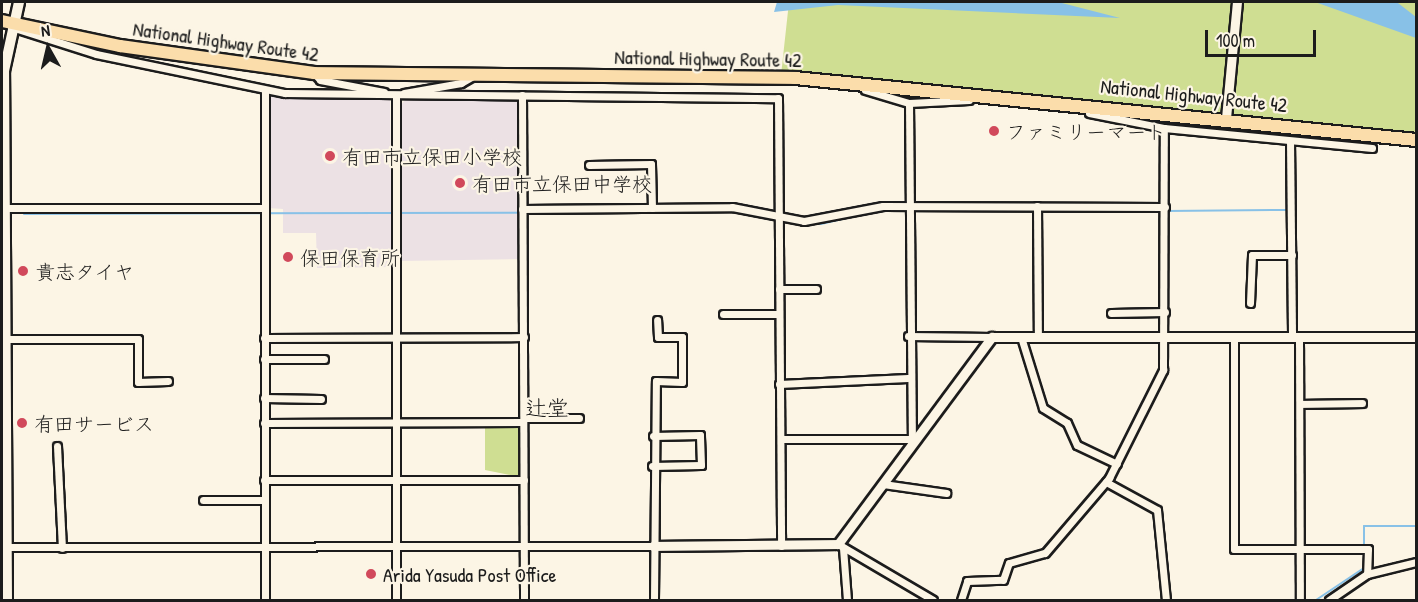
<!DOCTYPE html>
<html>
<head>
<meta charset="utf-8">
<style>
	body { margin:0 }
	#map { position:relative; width:1418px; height:602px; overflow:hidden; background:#fcf5e5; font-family:"Patrick Hand","Klee One",sans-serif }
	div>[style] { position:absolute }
	.built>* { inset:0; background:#ece1e4 }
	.green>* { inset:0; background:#cfde92 }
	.water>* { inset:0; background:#88c1e7 }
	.stream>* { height:2px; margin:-1px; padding:0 1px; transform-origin:1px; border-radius:1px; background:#88c1e7 }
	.roads { filter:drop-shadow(2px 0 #1c1c1c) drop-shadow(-2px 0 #1c1c1c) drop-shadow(0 2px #1c1c1c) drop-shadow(0 -2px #1c1c1c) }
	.minor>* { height:7px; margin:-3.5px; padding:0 3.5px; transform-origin:3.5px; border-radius:3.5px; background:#fcf5e5 }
	.tertiary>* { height:9px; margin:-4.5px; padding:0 4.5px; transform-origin:4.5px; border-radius:4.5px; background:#fcf5e5 }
	.secondary>* { height:10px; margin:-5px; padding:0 5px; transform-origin:5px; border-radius:5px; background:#fcf5e5 }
	.trunk>* { height:12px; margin:-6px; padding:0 6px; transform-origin:6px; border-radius:6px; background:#fbddab }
	.dots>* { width:16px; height:16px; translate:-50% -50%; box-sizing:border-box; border:3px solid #fcf5e5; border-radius:50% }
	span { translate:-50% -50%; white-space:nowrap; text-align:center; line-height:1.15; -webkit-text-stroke:4.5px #fcf5e5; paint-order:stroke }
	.street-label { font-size:20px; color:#1c1c1c }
	.poi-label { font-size:20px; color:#1c1c1c }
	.left { translate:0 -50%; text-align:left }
	.quarter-label { font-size:22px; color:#1c1c1c }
	.frame { position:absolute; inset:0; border:3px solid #1c1c1c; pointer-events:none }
	.north { position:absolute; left:18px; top:18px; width:60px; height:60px; -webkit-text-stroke:4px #fcf5e5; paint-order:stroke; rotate:352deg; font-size:16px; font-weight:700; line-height:24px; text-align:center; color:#1c1c1c }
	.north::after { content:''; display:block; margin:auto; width:21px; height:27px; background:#1c1c1c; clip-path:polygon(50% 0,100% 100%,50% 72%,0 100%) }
	.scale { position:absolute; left:1205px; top:30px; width:111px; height:27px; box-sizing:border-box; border:3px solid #1c1c1c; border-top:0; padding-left:8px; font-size:18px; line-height:21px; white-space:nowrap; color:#1c1c1c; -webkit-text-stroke:4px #fcf5e5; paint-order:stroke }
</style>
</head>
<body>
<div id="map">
	<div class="built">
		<div style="clip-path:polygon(268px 97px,390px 100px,392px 267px,317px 268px,316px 233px,283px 233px,283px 209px,268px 208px)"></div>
		<div style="clip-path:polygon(405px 100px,520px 100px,520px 259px,400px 261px,399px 107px)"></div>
	</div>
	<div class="green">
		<div style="clip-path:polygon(789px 2px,1416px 2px,1416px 137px,1203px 112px,781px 75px)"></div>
		<div style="clip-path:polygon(485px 424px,521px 425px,520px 477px,485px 470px)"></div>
	</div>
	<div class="water">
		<div style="clip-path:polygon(777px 2px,1058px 2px,1120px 18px,838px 5px,774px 12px)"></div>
		<div style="clip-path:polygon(1315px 2px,1398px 3px,1416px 17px,1416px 38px)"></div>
	</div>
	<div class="stream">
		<div style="left:1040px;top:211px;width:121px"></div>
		<div style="left:1166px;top:211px;width:124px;rotate:-0.5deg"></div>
		<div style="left:24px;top:214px;width:710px;rotate:-0.16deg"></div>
		<div style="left:734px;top:212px;width:43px;rotate:10.8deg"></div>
		<div style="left:781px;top:221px;width:40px;rotate:4.3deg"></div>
		<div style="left:821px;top:224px;width:61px;rotate:-13.3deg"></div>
		<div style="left:880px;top:210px;width:155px;rotate:0.4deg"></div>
		<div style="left:1289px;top:339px;width:127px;rotate:1.4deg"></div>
		<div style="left:1316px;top:600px;width:58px;rotate:-33.7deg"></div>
		<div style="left:1364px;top:568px;width:42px;rotate:-90deg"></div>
		<div style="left:1364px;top:526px;width:52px"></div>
	</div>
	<div class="roads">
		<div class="minor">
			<div style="left:11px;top:27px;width:89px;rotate:17.6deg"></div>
			<div style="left:96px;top:54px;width:193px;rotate:11.7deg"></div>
			<div style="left:285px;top:93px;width:493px;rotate:0.6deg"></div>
			<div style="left:778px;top:98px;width:448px;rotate:89.6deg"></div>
			<div style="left:314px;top:73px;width:9px;rotate:49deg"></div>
			<div style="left:320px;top:80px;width:65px;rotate:10.6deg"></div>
			<div style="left:865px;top:90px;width:46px;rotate:16.5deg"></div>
			<div style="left:909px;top:103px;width:60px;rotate:-2.9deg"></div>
			<div style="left:404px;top:93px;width:58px;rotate:-10deg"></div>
			<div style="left:461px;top:83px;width:14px;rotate:-30deg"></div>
			<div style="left:396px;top:95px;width:505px;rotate:90deg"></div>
			<div style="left:522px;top:95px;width:505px;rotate:89.77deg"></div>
			<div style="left:909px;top:103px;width:341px;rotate:89.5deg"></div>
			<div style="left:1089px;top:113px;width:76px;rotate:11.3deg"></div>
			<div style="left:1164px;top:128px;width:209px;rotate:5.5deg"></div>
			<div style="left:1290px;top:141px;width:196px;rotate:89.4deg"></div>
			<div style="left:589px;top:165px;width:62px;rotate:-0.9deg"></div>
			<div style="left:651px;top:164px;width:44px;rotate:88.7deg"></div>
			<div style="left:1037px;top:206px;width:131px;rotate:89.6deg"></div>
			<div style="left:2px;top:208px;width:262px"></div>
			<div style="left:522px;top:209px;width:210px;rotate:-0.5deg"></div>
			<div style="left:732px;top:207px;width:73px;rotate:11deg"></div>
			<div style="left:804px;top:221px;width:80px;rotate:-10.8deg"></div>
			<div style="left:883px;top:206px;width:282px;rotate:0.2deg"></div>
			<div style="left:779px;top:289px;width:37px"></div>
			<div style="left:1250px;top:303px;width:48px;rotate:-87.6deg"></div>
			<div style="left:1252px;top:255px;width:40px"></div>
			<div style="left:1111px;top:313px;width:54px;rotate:-1.1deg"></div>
			<div style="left:723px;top:314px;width:56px"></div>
			<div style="left:908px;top:336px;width:84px;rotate:0.7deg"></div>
			<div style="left:1021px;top:337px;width:74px;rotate:72.8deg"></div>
			<div style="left:1043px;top:408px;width:28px;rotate:32deg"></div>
			<div style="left:1067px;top:423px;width:24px;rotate:66deg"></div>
			<div style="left:1077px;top:445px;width:44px;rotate:25.4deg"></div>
			<div style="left:1234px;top:337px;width:212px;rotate:90deg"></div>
			<div style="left:1234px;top:549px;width:134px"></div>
			<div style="left:1368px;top:549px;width:25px;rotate:92deg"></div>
			<div style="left:1299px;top:337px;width:263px;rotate:89.8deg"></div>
			<div style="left:264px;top:338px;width:260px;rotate:-0.2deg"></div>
			<div style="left:4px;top:339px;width:134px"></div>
			<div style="left:138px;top:339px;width:43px;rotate:90deg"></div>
			<div style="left:138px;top:382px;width:30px;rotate:-2deg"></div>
			<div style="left:264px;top:359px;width:60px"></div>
			<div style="left:779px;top:384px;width:129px;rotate:-2.7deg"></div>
			<div style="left:264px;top:398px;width:57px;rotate:1deg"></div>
			<div style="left:1300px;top:404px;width:62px;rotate:-0.9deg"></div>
			<div style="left:524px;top:418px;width:55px"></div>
			<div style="left:264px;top:423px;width:259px;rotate:-0.2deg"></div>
			<div style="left:781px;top:439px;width:127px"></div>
			<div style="left:57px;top:446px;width:102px;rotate:87.2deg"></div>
			<div style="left:652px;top:466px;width:49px;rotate:-1.2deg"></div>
			<div style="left:701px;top:465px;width:30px;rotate:-92deg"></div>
			<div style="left:700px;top:435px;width:47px;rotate:178.8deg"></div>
			<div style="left:264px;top:480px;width:260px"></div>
			<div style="left:1106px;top:482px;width:58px;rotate:28.8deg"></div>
			<div style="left:1157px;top:510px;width:90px;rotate:84.3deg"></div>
			<div style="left:883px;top:484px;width:64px;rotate:8.1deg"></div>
			<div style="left:203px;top:500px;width:61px"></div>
			<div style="left:838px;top:544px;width:110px;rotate:30.5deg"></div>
			<div style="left:5px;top:547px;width:648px;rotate:-0.09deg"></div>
			<div style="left:843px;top:548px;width:52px;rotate:85.6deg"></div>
			<div style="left:265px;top:600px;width:510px;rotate:-90deg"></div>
			<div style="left:654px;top:600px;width:219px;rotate:-89.5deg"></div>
			<div style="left:656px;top:381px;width:26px;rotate:2deg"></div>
			<div style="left:682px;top:382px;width:45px;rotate:-90deg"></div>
			<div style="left:682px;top:337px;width:24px;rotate:180deg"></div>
			<div style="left:658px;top:337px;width:17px;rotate:-93deg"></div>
			<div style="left:961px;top:600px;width:20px;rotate:-72deg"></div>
			<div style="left:967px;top:581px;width:36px;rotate:-2deg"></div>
			<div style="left:1003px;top:580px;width:18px;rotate:-71deg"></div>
			<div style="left:1009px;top:563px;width:37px;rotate:-16deg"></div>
			<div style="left:1045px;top:553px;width:99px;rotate:-49.5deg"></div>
			<div style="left:1109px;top:478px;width:121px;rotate:-63.4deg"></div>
			<div style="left:1163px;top:370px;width:242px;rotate:-89.8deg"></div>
			<div style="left:1329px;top:600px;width:46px;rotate:-34.4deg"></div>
			<div style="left:1367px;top:574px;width:50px;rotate:-13.8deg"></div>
		</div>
		<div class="tertiary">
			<div style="left:1226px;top:118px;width:117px;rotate:-84.6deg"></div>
			<div style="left:653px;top:546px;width:185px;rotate:-0.6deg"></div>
			<div style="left:838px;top:544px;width:258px;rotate:-53.4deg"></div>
			<div style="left:992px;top:337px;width:424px"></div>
		</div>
		<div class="secondary">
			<div style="left:7px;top:600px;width:529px;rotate:-90.32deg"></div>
			<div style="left:4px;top:71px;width:71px;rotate:-77.7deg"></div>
		</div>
		<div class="trunk">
			<div style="left:2px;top:21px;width:121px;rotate:12deg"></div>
			<div style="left:120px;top:46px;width:196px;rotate:7.9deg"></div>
			<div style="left:314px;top:73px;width:481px;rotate:0.6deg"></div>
			<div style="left:795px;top:78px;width:624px;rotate:5.7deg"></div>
		</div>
	</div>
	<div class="dots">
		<div style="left:994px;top:131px;background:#d1495b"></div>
		<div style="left:330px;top:156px;background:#d1495b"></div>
		<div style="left:460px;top:183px;background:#d1495b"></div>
		<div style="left:288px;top:257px;background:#d1495b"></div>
		<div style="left:23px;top:271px;background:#d1495b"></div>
		<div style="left:22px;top:423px;background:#d1495b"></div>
		<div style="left:371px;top:574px;background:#d1495b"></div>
	</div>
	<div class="street-label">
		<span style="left:226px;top:41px;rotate:8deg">National Highway Route 42</span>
		<span style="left:708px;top:58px;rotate:1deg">National Highway Route 42</span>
		<span style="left:1194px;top:95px;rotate:6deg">National Highway Route 42</span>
	</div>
	<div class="poi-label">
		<span class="left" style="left:1006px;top:131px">ファミリーマート</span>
		<span class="left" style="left:342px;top:156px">有田市立保田小学校</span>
		<span class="left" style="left:472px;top:183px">有田市立保田中学校</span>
		<span class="left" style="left:300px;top:257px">保田保育所</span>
		<span class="left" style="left:35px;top:271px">貴志タイヤ</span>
		<span class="left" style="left:34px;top:423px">有田サービス</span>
		<span class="left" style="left:383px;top:574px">Arida Yasuda Post Office</span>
	</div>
	<div class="quarter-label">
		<span style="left:547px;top:409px">辻堂</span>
	</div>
	<div class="frame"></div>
	<div class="north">N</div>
	<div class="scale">100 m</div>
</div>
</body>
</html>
